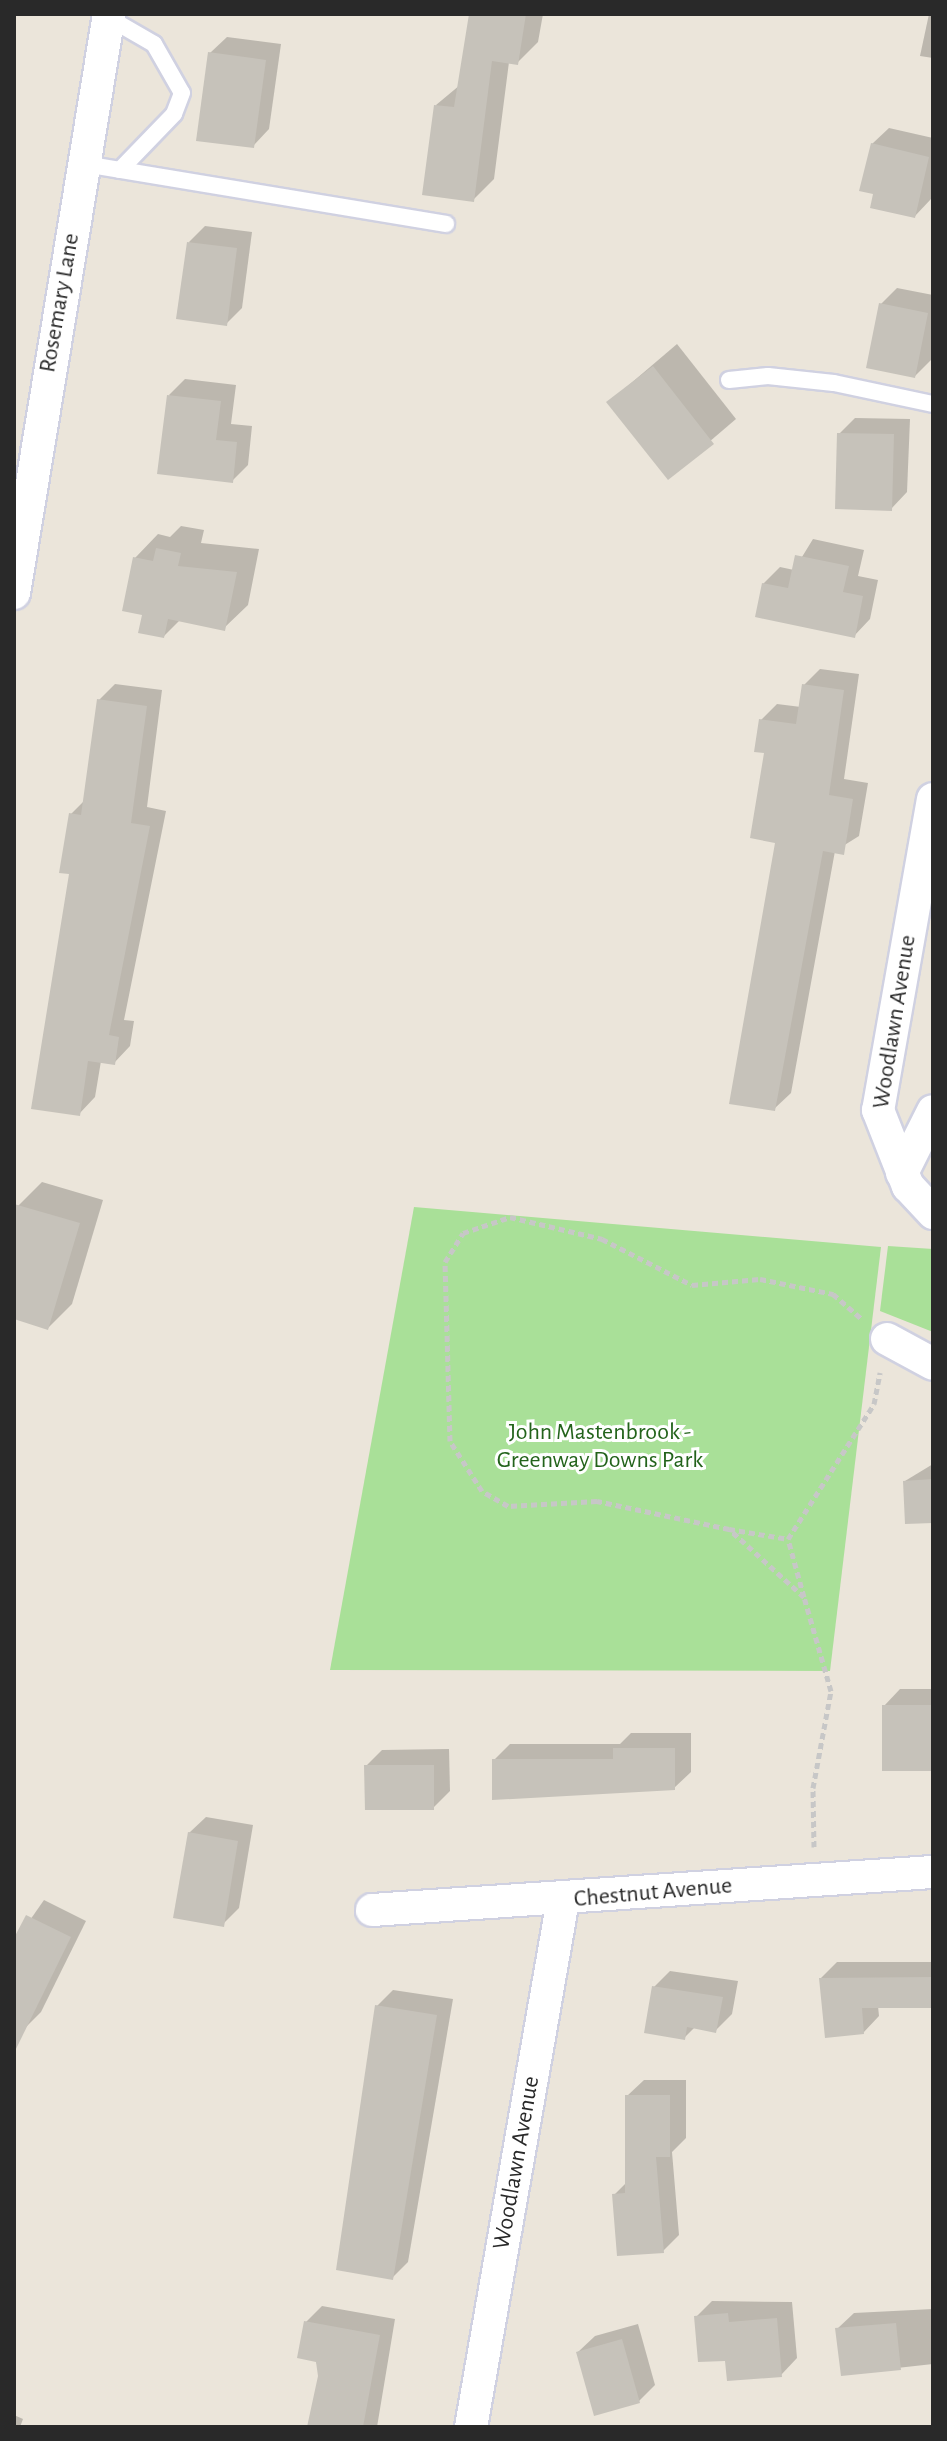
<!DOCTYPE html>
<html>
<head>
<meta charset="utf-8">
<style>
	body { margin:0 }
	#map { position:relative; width:947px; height:2441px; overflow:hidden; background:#ebe5da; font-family:"Alegreya Sans",sans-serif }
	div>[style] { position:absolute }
	.green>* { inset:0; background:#a9e098 }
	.shadow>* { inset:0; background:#0003 }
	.building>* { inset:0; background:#c6c2ba }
	.path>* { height:5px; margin-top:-2.5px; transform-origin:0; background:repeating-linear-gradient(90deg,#c7c7c7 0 6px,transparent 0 10px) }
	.roads { filter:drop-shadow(2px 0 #d0d1e1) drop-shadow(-2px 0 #d0d1e1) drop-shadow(0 2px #d0d1e1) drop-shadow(0 -2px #d0d1e1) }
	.lane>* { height:16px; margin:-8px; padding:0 8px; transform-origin:8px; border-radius:8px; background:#fff }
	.street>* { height:32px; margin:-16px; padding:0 16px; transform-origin:16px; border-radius:16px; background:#fff }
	span { translate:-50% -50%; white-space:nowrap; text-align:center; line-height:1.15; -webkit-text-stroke:6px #fff; paint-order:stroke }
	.street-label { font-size:24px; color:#292929 }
	.park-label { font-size:24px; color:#23631b }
	.frame { position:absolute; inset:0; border:16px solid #292929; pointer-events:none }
</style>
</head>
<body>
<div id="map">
	<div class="green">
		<div style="clip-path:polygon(414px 1207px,881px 1247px,830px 1671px,330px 1670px)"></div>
		<div style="clip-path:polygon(888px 1246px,933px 1249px,933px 1332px,880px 1311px)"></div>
	</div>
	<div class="shadow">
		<div style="clip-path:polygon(471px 14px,543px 14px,538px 42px,517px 63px,509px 62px,494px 179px,473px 200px,436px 105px,460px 85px)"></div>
		<div style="clip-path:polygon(929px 14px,933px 14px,933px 58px,920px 56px)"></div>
		<div style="clip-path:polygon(227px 37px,281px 44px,269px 129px,253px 146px,210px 53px)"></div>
		<div style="clip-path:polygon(889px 128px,933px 138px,931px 199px,915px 216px,875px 192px,872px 144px)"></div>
		<div style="clip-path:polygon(205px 226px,252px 232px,242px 308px,226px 324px,189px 242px)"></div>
		<div style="clip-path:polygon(897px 288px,933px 295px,931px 360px,915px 376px,881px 304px)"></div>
		<div style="clip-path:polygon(677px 344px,736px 419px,668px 477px,609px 402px)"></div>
		<div style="clip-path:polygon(185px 379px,236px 385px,231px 424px,252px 426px,248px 465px,232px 481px,169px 395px)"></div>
		<div style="clip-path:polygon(855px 418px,910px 419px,907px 492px,891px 509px,839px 434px)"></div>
		<div style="clip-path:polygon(181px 526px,204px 530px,201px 543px,259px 549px,248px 605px,224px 628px,180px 620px,164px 636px,144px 614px,135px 558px,158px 534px,170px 537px)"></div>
		<div style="clip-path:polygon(813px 539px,864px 550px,858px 576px,878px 580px,870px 619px,854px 636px,763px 584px,780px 567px,794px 570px)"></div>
		<div style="clip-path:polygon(820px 669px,859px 674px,844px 779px,868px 783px,859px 836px,835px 851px,791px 1093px,774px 1109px,777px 841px,761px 720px,777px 704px,801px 707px,804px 685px)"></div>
		<div style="clip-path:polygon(115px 684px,162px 690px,147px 807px,166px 811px,124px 1020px,134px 1021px,130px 1046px,114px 1063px,101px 1061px,95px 1097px,79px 1114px,71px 814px,86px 799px,99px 700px)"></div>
		<div style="clip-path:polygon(42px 1182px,103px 1200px,72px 1304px,48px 1328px,14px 1317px,14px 1221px,18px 1206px)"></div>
		<div style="clip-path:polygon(933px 1464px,933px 1521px,905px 1481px)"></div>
		<div style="clip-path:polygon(900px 1689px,933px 1689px,933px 1765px,884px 1768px,884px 1706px)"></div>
		<div style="clip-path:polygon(631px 1733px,691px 1733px,691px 1772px,674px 1788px,494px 1760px,510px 1744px,620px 1744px)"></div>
		<div style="clip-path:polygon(449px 1749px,450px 1791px,433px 1808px,366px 1766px,382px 1750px)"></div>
		<div style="clip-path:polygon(206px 1817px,253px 1825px,239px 1908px,223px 1924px,189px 1833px)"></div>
		<div style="clip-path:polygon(44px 1900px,86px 1921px,41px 2012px,25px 2028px,14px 2023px,14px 1943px)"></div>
		<div style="clip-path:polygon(837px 1962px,933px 1962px,933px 2006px,878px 2006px,879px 2016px,863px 2033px,821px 1978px)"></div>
		<div style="clip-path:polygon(670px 1971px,738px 1981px,732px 2014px,715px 2031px,695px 2027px,684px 2038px,654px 1987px)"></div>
		<div style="clip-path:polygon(393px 1990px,453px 1999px,408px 2262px,392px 2278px,377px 2006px)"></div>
		<div style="clip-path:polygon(644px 2080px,686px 2080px,686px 2138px,672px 2152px,679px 2235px,663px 2251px,614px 2195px,627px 2182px,627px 2096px)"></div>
		<div style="clip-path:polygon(712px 2301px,792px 2302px,797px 2358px,781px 2375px,727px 2359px,696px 2317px)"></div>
		<div style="clip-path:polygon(322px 2306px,395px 2319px,377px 2427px,309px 2427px,320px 2376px,306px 2322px)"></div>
		<div style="clip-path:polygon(933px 2309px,933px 2364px,843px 2374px,837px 2329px,854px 2313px)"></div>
		<div style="clip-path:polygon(638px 2324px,655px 2385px,639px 2401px,578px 2352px,595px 2336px)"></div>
		<div style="clip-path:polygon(14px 2415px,23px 2419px,20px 2427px,14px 2427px)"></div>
	</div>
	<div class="building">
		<div style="clip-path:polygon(469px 14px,526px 14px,518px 65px,492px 61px,474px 202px,422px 195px,434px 105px,454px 107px)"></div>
		<div style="clip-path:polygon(208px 52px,266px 60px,254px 148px,196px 141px)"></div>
		<div style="clip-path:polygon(871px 143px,929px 157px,915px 218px,870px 208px,873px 194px,859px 191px)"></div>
		<div style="clip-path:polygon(187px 242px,237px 248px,227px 326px,176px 319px)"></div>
		<div style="clip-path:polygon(879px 303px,928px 313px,915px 378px,866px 368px)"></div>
		<div style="clip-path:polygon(653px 366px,714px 444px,668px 480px,606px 402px)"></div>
		<div style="clip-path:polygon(167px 395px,221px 401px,216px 440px,237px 442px,233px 483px,157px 474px)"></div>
		<div style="clip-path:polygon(837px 433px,894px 434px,892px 511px,835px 509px)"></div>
		<div style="clip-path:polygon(156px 548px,181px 553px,178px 566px,237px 572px,225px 631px,168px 619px,164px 638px,138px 633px,142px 615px,122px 611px,133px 557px,153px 561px)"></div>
		<div style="clip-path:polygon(795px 555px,849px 566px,843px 592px,863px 596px,855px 638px,755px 617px,762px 583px,788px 588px)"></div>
		<div style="clip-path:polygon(802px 684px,844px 690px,829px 795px,853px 799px,844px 855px,823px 851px,775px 1111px,729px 1104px,775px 843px,750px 838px,764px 753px,754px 752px,759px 719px,796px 724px)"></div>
		<div style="clip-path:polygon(97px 699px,147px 706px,131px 823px,150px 826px,109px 1035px,119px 1037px,115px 1065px,88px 1061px,80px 1116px,31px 1109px,69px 874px,59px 873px,69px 813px,81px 815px)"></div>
		<div style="clip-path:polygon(14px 1204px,80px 1223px,48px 1330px,14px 1319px)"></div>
		<div style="clip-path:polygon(933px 1479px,933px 1523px,905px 1524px,903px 1481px)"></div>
		<div style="clip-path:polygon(882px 1705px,931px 1705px,931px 1771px,882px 1771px)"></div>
		<div style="clip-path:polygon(613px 1748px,675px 1748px,675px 1790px,492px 1800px,492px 1759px,613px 1759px)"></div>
		<div style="clip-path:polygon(364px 1765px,434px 1765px,434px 1810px,365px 1810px)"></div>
		<div style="clip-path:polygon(188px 1832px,238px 1841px,224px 1927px,173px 1918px)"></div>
		<div style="clip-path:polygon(26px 1915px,71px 1937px,14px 2053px,14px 1938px)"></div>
		<div style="clip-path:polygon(933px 1977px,933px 2008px,862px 2008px,864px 2034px,825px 2038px,819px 1978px)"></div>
		<div style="clip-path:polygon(652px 1986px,723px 1997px,716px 2033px,687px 2027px,685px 2040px,644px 2033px)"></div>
		<div style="clip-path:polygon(375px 2005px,437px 2015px,393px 2280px,336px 2270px)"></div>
		<div style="clip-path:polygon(625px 2095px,670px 2095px,670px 2157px,656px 2157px,664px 2253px,617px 2256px,612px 2194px,625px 2193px)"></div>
		<div style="clip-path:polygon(728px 2313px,729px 2322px,777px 2318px,782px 2377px,727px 2381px,725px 2361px,698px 2362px,694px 2316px)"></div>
		<div style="clip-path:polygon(304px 2321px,380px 2335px,363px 2427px,307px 2427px,318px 2376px,316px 2362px,297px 2358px)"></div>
		<div style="clip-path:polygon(896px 2323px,901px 2370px,841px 2376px,835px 2328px)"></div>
		<div style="clip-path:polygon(622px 2339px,640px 2403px,594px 2416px,576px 2352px)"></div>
	</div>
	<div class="path">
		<div style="left:729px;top:1529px;width:60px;rotate:9.6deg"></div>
		<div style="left:804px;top:1597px;width:60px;rotate:-105.4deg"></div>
		<div style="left:788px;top:1539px;width:160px;rotate:-57.5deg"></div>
		<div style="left:874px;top:1404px;width:32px;rotate:-79deg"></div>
		<div style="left:814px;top:1847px;width:59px;rotate:-91deg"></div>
		<div style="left:813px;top:1788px;width:99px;rotate:-79.5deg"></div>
		<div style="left:831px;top:1691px;width:98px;rotate:-106deg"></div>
		<div style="left:804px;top:1597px;width:101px;rotate:-137.8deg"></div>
		<div style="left:729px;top:1529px;width:135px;rotate:-168deg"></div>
		<div style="left:597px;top:1501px;width:89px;rotate:176.8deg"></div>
		<div style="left:508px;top:1506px;width:30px;rotate:-150deg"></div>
		<div style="left:482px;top:1491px;width:59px;rotate:-122.6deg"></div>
		<div style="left:450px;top:1441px;width:179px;rotate:-91.6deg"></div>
		<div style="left:445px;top:1262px;width:34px;rotate:-58deg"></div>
		<div style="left:463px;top:1233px;width:50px;rotate:-18.8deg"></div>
		<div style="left:510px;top:1217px;width:95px;rotate:13.4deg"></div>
		<div style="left:602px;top:1239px;width:101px;rotate:27.1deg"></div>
		<div style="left:692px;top:1285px;width:68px;rotate:-5deg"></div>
		<div style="left:760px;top:1279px;width:75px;rotate:11.6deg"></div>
		<div style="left:833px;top:1294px;width:38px;rotate:41deg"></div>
	</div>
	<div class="roads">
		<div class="lane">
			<div style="left:109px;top:18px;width:52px;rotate:30deg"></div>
			<div style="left:154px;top:44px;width:56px;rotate:60.3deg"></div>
			<div style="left:182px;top:93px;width:22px;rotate:111deg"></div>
			<div style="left:174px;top:114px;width:78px;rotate:134deg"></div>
			<div style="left:84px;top:164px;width:367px;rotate:9.4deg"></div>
			<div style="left:729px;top:380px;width:39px;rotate:-6deg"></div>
			<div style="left:768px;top:376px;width:66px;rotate:6.1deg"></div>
			<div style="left:834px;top:383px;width:101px;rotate:12deg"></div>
		</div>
		<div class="street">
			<div style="left:14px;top:593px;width:587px;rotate:-80.68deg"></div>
			<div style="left:933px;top:799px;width:316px;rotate:100deg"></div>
			<div style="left:878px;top:1110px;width:82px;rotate:68.5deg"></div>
			<div style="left:908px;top:1186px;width:37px;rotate:47deg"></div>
			<div style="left:902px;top:1173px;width:69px;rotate:-63.4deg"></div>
			<div style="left:887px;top:1339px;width:52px;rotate:28.5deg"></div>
			<div style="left:372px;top:1910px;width:562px;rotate:-3.88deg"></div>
			<div style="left:471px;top:2427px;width:535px;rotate:-80.1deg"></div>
		</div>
	</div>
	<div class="street-label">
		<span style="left:60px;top:303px;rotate:-80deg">Rosemary Lane</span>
		<span style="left:895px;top:1022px;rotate:-81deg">Woodlawn Avenue</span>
		<span style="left:653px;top:1893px;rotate:-5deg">Chestnut Avenue</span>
		<span style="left:517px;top:2163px;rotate:-80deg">Woodlawn Avenue</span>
	</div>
	<div class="park-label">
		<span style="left:600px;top:1447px">John Mastenbrook -<br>Greenway Downs Park</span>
	</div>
	<div class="frame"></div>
</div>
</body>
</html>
